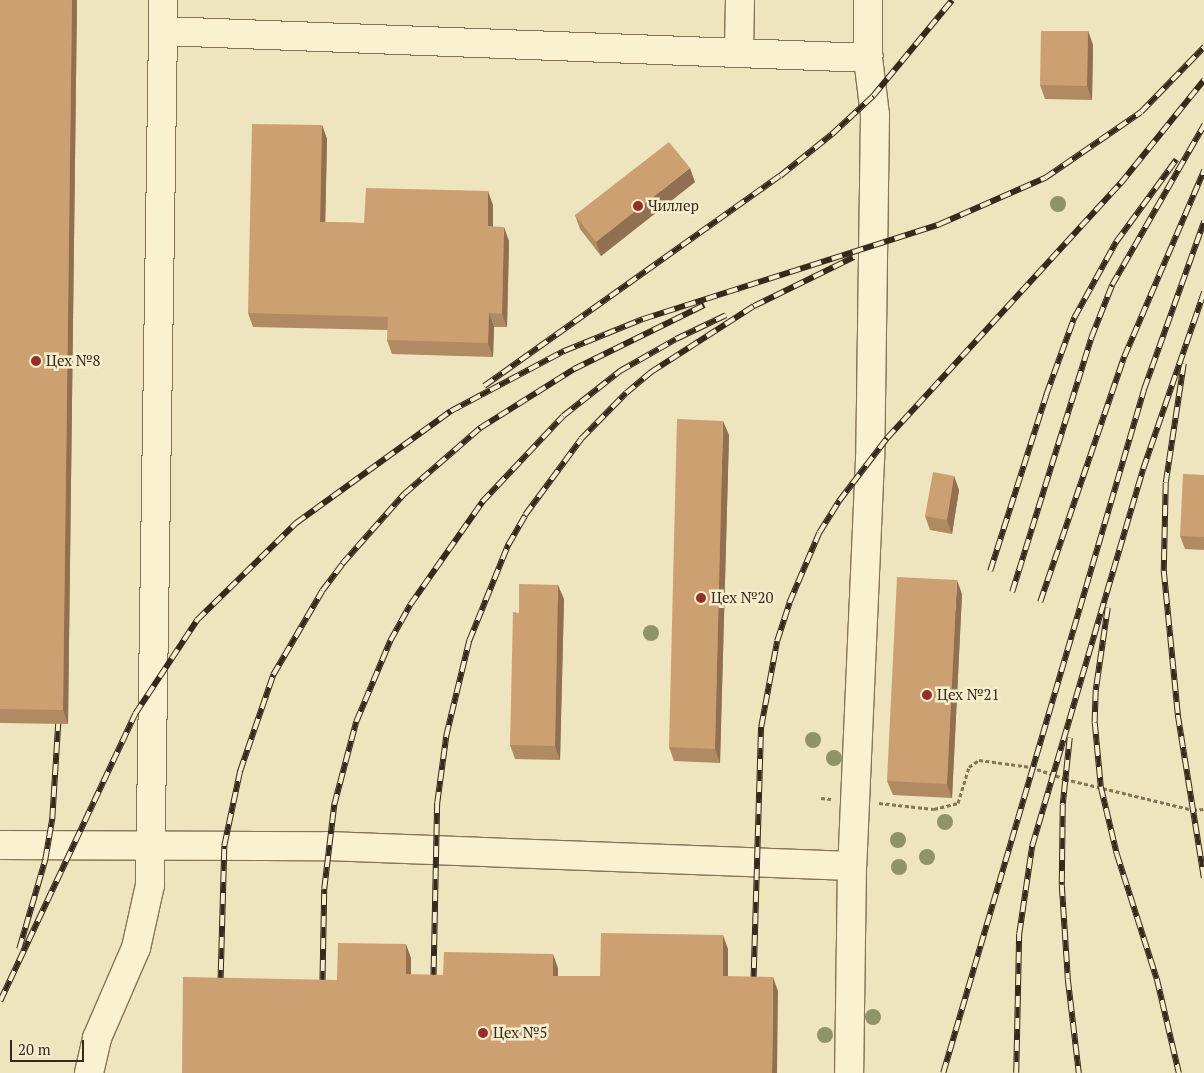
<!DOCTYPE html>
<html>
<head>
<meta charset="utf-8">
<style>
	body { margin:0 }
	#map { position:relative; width:1204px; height:1073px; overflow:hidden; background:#eee4bd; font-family:"PT Serif",serif }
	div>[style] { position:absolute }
	.path>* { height:3px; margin-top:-1.5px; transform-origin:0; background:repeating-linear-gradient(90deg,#867456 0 4px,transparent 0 6.5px) }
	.roads { filter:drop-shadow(1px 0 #867456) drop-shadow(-1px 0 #867456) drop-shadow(0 1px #867456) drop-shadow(0 -1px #867456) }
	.minor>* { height:28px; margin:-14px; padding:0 14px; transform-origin:14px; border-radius:14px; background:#f9f1d0 }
	.rail>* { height:5.5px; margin-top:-2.75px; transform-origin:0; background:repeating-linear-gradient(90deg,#f6edcd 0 11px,#352a1b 0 22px); box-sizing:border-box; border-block:1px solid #352a1b }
	.trees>* { width:16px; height:16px; margin:-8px; border-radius:50%; background:#8f9467 }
	.wall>* { inset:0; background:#b08a62 }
	.shaded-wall>* { inset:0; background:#907050 }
	.building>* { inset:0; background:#cda072 }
	.dots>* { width:14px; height:14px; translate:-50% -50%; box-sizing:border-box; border:2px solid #f6edcd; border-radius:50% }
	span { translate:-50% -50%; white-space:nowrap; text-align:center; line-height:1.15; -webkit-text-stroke:5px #f6edcd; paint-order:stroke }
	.poi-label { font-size:15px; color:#352a1b }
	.left { translate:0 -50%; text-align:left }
	.scale { position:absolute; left:10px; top:1040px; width:74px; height:22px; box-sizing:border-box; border:2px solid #352a1b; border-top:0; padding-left:6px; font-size:15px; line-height:18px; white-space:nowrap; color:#352a1b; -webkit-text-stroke:4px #f6edcd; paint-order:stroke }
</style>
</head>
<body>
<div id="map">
	<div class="path">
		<div style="left:821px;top:798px;width:10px;rotate:6deg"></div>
		<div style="left:879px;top:803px;width:55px;rotate:6.2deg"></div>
		<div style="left:934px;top:809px;width:25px;rotate:-14deg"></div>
		<div style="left:958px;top:803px;width:38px;rotate:-73deg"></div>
		<div style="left:969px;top:767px;width:12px;rotate:-35deg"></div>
		<div style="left:979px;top:760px;width:52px;rotate:7.7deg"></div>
		<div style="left:1031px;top:767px;width:36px;rotate:19deg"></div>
		<div style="left:1065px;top:779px;width:132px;rotate:13.6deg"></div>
		<div style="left:1193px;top:810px;width:11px;rotate:-5deg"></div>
	</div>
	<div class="roads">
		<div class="minor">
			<div style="left:163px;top:31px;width:31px;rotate:-90deg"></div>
			<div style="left:739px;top:51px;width:51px;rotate:-88.9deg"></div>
			<div style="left:868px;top:58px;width:58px;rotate:-90deg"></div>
			<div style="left:0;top:845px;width:327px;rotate:0.2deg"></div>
			<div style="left:327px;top:846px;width:525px;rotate:2.18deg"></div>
			<div style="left:89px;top:1073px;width:36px;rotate:-77deg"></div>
			<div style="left:97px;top:1038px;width:98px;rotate:-66.6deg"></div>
			<div style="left:136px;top:948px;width:65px;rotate:-77.5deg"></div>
			<div style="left:150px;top:885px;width:854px;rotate:-89.13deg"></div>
			<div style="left:163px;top:31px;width:706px;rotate:2.19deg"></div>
			<div style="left:868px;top:58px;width:57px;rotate:83deg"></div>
			<div style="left:875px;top:115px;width:344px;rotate:90.8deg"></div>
			<div style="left:870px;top:459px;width:407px;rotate:92.5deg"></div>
			<div style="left:852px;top:866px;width:207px;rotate:90.8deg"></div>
		</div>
	</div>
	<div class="rail">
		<div style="left:1184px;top:364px;width:120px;rotate:98.6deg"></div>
		<div style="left:1166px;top:483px;width:88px;rotate:91.3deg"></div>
		<div style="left:1164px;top:571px;width:145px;rotate:84.4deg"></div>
		<div style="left:1178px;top:715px;width:165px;rotate:80.9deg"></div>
		<div style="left:484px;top:386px;width:363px;rotate:-35.4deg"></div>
		<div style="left:780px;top:176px;width:67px;rotate:-38.9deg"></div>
		<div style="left:832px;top:134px;width:56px;rotate:-42.8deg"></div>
		<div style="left:873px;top:96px;width:124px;rotate:-50.5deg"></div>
		<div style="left:990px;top:571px;width:185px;rotate:-72.3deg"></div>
		<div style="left:1046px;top:395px;width:82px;rotate:-70deg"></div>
		<div style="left:1074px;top:318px;width:87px;rotate:-61.1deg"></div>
		<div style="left:1116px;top:242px;width:102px;rotate:-53.8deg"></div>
		<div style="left:1012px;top:592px;width:266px;rotate:-72.7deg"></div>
		<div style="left:1091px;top:338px;width:57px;rotate:-68.4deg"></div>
		<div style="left:1112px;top:285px;width:185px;rotate:-60.1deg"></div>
		<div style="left:1040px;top:602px;width:259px;rotate:-71.1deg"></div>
		<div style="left:1124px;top:357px;width:203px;rotate:-66.8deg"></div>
		<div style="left:1108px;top:608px;width:83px;rotate:98.3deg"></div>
		<div style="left:1096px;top:690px;width:33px;rotate:92deg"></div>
		<div style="left:1095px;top:723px;width:64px;rotate:84.6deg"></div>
		<div style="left:1101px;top:787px;width:69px;rotate:76.6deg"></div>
		<div style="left:1117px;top:854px;width:131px;rotate:72.3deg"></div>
		<div style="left:1157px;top:979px;width:97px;rotate:76.8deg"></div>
		<div style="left:1070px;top:738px;width:67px;rotate:96deg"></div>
		<div style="left:1063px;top:805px;width:80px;rotate:90.7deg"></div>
		<div style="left:1062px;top:885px;width:94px;rotate:86.3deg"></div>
		<div style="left:1068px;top:979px;width:95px;rotate:83.3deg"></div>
		<div style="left:19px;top:949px;width:93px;rotate:-73.7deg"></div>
		<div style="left:45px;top:860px;width:42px;rotate:-80.3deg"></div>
		<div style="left:52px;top:819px;width:110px;rotate:-86.4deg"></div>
		<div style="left:433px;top:989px;width:186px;rotate:-88.8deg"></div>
		<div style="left:437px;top:803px;width:68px;rotate:-82.3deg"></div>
		<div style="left:446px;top:736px;width:98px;rotate:-76.4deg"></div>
		<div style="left:469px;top:641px;width:104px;rotate:-67.9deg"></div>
		<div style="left:508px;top:545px;width:34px;rotate:-60deg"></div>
		<div style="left:525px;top:515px;width:94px;rotate:-53.6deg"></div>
		<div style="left:581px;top:439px;width:64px;rotate:-45.6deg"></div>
		<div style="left:626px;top:393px;width:33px;rotate:-40deg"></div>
		<div style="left:651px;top:372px;width:122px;rotate:-32.7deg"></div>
		<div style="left:754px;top:306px;width:111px;rotate:-26.1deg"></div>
		<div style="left:753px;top:990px;width:263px;rotate:-88.3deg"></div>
		<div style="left:761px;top:727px;width:87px;rotate:-79.5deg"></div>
		<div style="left:777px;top:641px;width:40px;rotate:-72deg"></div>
		<div style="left:789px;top:603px;width:76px;rotate:-66.8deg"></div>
		<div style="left:819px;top:533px;width:38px;rotate:-58deg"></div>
		<div style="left:839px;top:501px;width:79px;rotate:-52.7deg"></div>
		<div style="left:887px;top:438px;width:345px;rotate:-47.5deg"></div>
		<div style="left:1120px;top:184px;width:134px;rotate:-51.1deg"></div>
		<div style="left:220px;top:992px;width:146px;rotate:-88.4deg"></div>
		<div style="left:224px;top:846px;width:77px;rotate:-78deg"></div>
		<div style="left:240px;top:771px;width:102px;rotate:-71deg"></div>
		<div style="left:273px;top:675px;width:97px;rotate:-59.7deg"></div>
		<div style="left:322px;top:591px;width:34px;rotate:-53deg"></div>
		<div style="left:342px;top:564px;width:94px;rotate:-48.5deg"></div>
		<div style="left:404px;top:494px;width:101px;rotate:-41deg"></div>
		<div style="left:480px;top:428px;width:111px;rotate:-32.1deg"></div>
		<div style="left:574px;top:369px;width:145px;rotate:-26.2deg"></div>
		<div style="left:322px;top:993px;width:104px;rotate:-88.9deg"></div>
		<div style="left:324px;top:889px;width:85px;rotate:-83.2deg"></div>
		<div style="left:334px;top:805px;width:86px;rotate:-75.2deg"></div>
		<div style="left:356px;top:722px;width:88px;rotate:-67.2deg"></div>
		<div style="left:390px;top:641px;width:41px;rotate:-60.9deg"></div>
		<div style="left:410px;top:605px;width:126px;rotate:-55deg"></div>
		<div style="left:482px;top:502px;width:118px;rotate:-46.7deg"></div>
		<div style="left:563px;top:416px;width:73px;rotate:-38.3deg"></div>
		<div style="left:620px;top:371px;width:64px;rotate:-29.7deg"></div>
		<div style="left:676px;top:339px;width:55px;rotate:-25.6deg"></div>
		<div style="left:0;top:1001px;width:317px;rotate:-64.8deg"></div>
		<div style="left:135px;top:714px;width:113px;rotate:-56.6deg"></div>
		<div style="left:197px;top:620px;width:139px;rotate:-44.4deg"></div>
		<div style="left:296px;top:523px;width:191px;rotate:-35.9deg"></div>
		<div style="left:451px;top:411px;width:128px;rotate:-28deg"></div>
		<div style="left:564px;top:351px;width:85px;rotate:-22.1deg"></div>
		<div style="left:643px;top:319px;width:312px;rotate:-17.7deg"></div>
		<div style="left:940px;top:224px;width:115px;rotate:-23.7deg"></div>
		<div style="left:1045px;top:178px;width:116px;rotate:-34.5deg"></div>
		<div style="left:1141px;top:112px;width:91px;rotate:-45.9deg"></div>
		<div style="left:943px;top:1073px;width:713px;rotate:-73.62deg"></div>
		<div style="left:1144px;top:389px;width:178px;rotate:-70.3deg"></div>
		<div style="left:1016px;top:1073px;width:139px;rotate:-88.8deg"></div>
		<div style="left:1019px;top:934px;width:89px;rotate:-81.6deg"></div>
		<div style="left:1032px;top:846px;width:393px;rotate:-73.6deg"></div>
		<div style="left:1143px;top:469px;width:187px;rotate:-71deg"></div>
	</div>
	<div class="trees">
		<div style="left:1058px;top:204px"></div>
		<div style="left:651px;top:633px"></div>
		<div style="left:813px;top:740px"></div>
		<div style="left:834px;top:758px"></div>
		<div style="left:945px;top:822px"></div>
		<div style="left:898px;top:840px"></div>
		<div style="left:927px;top:857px"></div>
		<div style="left:899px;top:867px"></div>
		<div style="left:873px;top:1017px"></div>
		<div style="left:825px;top:1035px"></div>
	</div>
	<div class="wall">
		<div style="clip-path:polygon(0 0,77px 0,68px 724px,0 723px)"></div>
		<div style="clip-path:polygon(1088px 31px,1093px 45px,1092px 100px,1045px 99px,1040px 85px)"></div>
		<div style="clip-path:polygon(322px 125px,327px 139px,325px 222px,364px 223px,493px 205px,493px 227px,509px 241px,507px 327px,494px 327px,493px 357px,392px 354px,387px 340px,388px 330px,253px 327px,248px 313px)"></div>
		<div style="clip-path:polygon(695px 182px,601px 256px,580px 229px,575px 215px)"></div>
		<div style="clip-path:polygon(729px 435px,720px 763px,674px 761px,669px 747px)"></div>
		<div style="clip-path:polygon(1204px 475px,1204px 550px,1185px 549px,1180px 536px)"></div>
		<div style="clip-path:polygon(954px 476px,959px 490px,952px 534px,930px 530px,925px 516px)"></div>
		<div style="clip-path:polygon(962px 594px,952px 798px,893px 795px,887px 781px)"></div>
		<div style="clip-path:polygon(564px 599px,560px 760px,515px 759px,510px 745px,519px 613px)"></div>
	</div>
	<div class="shaded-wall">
		<div style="clip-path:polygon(72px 0,77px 0,68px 724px,63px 710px)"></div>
		<div style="clip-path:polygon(1088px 31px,1093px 45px,1092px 100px,1087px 86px)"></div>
		<div style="clip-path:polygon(322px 125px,327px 139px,325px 236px,320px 222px)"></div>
		<div style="clip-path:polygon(690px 168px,695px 182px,601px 256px,596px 242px)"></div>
		<div style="clip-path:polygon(488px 191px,493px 205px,493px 240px,488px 226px)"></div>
		<div style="clip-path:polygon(504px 227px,509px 241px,507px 327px,502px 314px)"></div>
		<div style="clip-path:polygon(489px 313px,494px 327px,493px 357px,488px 343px)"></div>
		<div style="clip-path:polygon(723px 421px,729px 435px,720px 763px,715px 749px)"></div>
		<div style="clip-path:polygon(954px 476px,959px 490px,952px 534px,947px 520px)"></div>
		<div style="clip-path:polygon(957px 580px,962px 594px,952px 798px,947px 784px)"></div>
		<div style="clip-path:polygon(558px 585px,564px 599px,560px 760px,555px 746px)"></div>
		<div style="clip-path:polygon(723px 935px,728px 949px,728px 990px,723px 976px)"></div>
		<div style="clip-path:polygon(406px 944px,411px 958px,411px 988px,406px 974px)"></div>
		<div style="clip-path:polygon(553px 954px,558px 968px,558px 990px,553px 976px)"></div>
		<div style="clip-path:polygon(773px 977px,778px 991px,777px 1073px,772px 1073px)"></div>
	</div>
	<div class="building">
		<div style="clip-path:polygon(0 0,72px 0,63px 710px,0 709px)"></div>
		<div style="clip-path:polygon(1041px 31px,1088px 31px,1087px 86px,1040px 85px)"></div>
		<div style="clip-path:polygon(252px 124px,322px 125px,320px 222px,364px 223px,366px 188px,488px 191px,488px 226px,504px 227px,502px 314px,489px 313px,488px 343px,387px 340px,388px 317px,248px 313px)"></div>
		<div style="clip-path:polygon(669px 142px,690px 168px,596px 242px,575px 215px)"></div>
		<div style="clip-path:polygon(677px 419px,723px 421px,715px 749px,669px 747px)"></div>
		<div style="clip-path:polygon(933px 472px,954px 476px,947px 520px,925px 516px)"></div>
		<div style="clip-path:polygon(1183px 474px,1204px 475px,1204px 537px,1180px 536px)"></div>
		<div style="clip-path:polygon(897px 577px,957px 580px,947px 784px,887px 781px)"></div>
		<div style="clip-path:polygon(519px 584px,558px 585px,555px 746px,510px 745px,513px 612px,519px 613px)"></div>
		<div style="clip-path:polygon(601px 933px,723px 935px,723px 976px,773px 977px,772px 1073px,182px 1073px,183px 977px,337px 980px,338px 943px,406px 944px,406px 974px,443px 975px,444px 952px,553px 954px,553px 976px,600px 976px)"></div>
	</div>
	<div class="dots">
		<div style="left:638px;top:206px;background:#962f25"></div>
		<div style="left:36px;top:361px;background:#962f25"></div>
		<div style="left:701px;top:598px;background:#962f25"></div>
		<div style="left:927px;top:695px;background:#962f25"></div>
		<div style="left:483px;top:1033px;background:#962f25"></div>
	</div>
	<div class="poi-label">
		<span class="left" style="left:648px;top:206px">Чиллер</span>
		<span class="left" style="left:46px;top:361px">Цех №8</span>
		<span class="left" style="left:711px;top:598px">Цех №20</span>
		<span class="left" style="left:937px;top:695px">Цех №21</span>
		<span class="left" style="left:493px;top:1033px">Цех №5</span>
	</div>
	<div class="scale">20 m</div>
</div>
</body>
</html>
